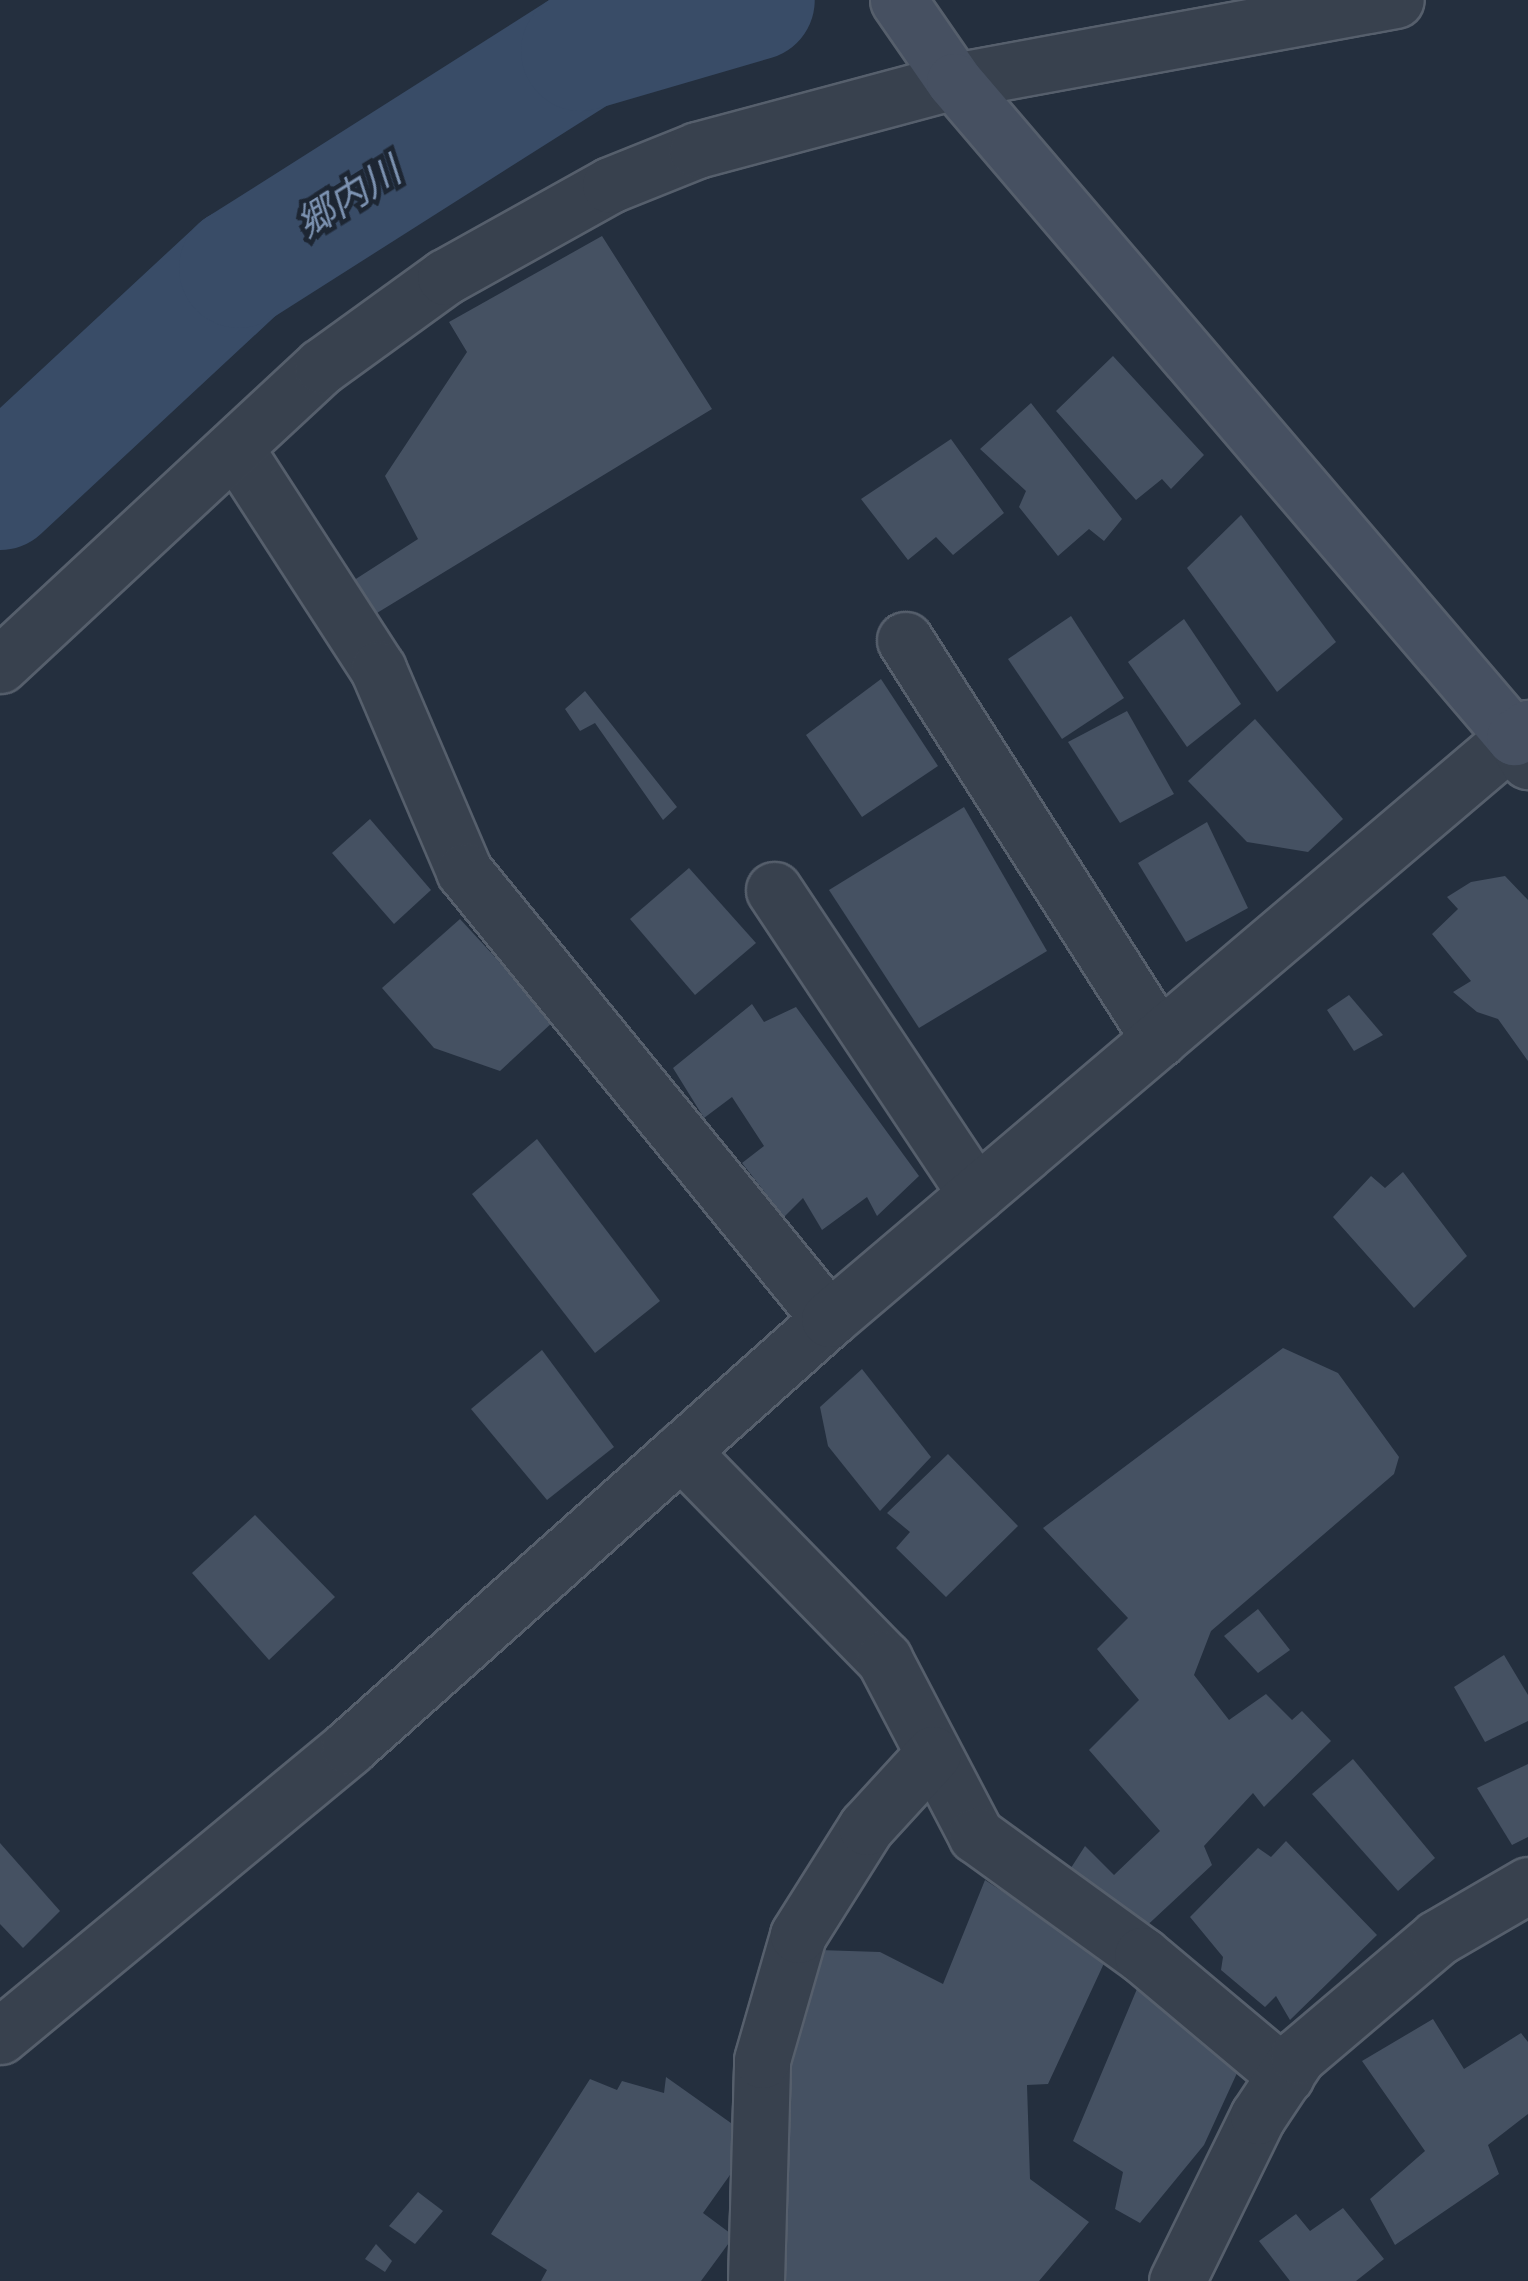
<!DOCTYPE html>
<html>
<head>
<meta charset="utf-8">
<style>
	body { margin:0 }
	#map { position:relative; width:1528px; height:2281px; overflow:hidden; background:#242f3e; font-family:"Fira Sans Condensed","Noto Sans JP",sans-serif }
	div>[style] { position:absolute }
	.river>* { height:120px; margin:-60px; padding:0 60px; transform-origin:60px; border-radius:60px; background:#394c67 }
	.building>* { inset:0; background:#455162 }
	.roads { filter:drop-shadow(2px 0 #565f6c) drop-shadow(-2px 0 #565f6c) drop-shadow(0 2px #565f6c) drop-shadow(0 -2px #565f6c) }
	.street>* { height:55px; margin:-27.5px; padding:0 27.5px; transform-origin:27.5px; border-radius:27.5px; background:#38414e }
	.secondary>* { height:55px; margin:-27.5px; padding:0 27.5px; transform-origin:27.5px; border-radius:27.5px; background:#465061 }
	span { translate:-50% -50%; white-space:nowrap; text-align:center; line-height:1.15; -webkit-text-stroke:9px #1d2633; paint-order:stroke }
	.water-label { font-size:38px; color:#7c92b1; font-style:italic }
</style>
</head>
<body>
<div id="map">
	<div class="river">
		<div style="left:0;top:490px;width:326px;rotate:-42.9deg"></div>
		<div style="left:239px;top:268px;width:405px;rotate:-32.4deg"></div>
		<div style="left:581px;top:51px;width:181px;rotate:-16.3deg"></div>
	</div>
	<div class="building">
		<div style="clip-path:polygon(602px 236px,712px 409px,372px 616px,348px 584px,418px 539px,385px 476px,467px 352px,449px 322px)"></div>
		<div style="clip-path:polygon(1113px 356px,1204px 455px,1171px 489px,1162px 479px,1136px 500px,1056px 411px)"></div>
		<div style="clip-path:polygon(1031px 403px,1122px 519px,1104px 541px,1089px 529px,1058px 556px,1019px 507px,1026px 491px,980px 449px)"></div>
		<div style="clip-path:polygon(951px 439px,1004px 513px,953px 555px,936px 537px,908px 560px,861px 499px)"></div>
		<div style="clip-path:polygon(1241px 515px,1336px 642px,1277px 692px,1187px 568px)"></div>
		<div style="clip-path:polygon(1071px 616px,1124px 698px,1062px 739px,1008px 659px)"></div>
		<div style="clip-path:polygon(1184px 619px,1241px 704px,1187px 747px,1128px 662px)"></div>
		<div style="clip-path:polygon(881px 679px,938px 766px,862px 817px,806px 735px)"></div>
		<div style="clip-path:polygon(585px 691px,677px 807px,663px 820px,595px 723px,580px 731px,565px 709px)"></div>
		<div style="clip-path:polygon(1127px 711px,1174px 794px,1120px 823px,1068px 742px)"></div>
		<div style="clip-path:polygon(1255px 719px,1343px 819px,1308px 852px,1247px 842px,1188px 781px)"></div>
		<div style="clip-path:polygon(964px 807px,1047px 951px,919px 1028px,829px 890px)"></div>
		<div style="clip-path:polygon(370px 819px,431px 890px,394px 924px,332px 853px)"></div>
		<div style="clip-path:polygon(1207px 822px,1248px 908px,1186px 942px,1138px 863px)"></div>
		<div style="clip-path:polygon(689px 868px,756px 943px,695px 995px,630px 919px)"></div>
		<div style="clip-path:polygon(1505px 876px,1528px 900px,1528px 1061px,1498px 1019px,1477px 1012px,1453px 992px,1471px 981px,1432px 934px,1458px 909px,1447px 897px,1471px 882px)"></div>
		<div style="clip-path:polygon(460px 919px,554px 1021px,500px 1071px,434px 1048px,382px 988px)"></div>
		<div style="clip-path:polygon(1349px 995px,1383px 1035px,1354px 1051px,1327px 1010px)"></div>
		<div style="clip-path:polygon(752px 1004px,764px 1022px,796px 1007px,919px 1176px,877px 1216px,867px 1197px,822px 1230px,803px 1198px,784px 1217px,742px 1163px,764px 1146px,732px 1097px,704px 1118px,673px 1068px)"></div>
		<div style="clip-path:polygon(537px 1139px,660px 1301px,595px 1353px,472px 1194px)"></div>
		<div style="clip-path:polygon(1403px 1172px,1467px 1256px,1414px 1308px,1333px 1217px,1371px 1176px,1385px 1188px)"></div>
		<div style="clip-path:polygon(1283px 1348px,1338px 1373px,1399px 1457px,1394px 1474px,1211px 1631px,1194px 1675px,1229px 1720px,1266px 1694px,1292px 1720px,1302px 1711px,1331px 1741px,1264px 1807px,1253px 1793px,1204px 1846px,1212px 1865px,1140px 1932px,1069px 1871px,1085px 1846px,1114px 1875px,1160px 1831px,1089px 1750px,1139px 1700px,1097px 1649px,1128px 1618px,1043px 1528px)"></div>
		<div style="clip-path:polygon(542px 1350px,614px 1447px,547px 1500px,471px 1409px)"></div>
		<div style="clip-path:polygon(862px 1369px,931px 1457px,880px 1511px,828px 1446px,820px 1407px)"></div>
		<div style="clip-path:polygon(948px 1454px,1018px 1526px,946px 1597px,896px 1548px,910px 1532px,887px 1513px)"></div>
		<div style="clip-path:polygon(255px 1515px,335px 1597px,269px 1660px,192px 1573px)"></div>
		<div style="clip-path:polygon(1258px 1609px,1290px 1650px,1258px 1673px,1224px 1636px)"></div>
		<div style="clip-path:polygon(1504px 1655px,1528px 1695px,1528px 1721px,1485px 1742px,1454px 1687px)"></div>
		<div style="clip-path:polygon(1353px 1759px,1435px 1858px,1398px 1891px,1312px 1794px)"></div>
		<div style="clip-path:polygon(1528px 1764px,1528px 1837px,1512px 1845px,1477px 1788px)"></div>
		<div style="clip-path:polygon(1286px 1841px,1377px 1935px,1290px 2020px,1276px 1996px,1265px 2007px,1221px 1970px,1223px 1957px,1190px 1917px,1258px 1848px,1271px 1857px)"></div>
		<div style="clip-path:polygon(0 1843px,60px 1911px,23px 1948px,0 1924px)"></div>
		<div style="clip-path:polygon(985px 1880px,1106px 1959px,1048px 2084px,1027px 2085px,1030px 2179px,1089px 2222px,1039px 2281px,773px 2281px,781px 2062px,819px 1950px,880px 1952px,943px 1984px)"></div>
		<div style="clip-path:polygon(1142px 1977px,1243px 2060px,1204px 2145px,1140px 2223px,1115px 2209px,1123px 2172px,1073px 2141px)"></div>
		<div style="clip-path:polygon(1433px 2019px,1464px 2069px,1521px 2033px,1528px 2042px,1528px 2114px,1488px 2145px,1499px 2174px,1395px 2245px,1370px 2199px,1425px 2151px,1362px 2061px)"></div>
		<div style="clip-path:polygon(666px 2077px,738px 2128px,737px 2165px,703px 2213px,734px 2236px,701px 2281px,541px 2281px,547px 2270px,491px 2234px,590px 2079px,617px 2090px,622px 2081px,664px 2093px)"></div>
		<div style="clip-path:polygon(418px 2192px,443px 2211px,415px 2244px,389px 2226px)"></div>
		<div style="clip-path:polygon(1343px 2208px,1384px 2259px,1356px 2281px,1290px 2281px,1259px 2241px,1296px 2214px,1310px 2231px)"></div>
		<div style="clip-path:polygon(376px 2244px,392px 2261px,385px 2272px,365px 2259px)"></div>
	</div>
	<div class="roads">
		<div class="street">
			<div style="left:235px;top:448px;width:263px;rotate:57.1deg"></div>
			<div style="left:378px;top:669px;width:220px;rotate:66.9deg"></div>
			<div style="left:464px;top:871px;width:578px;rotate:50.83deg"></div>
			<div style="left:905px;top:640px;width:473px;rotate:57.5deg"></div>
			<div style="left:0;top:665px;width:439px;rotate:-42.9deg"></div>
			<div style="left:322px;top:366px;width:152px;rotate:-35.9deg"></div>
			<div style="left:445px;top:277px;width:189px;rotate:-29.1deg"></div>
			<div style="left:610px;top:185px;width:94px;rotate:-21.9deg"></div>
			<div style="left:697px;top:150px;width:266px;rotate:-15deg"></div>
			<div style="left:954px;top:81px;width:449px;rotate:-10.4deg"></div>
			<div style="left:774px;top:890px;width:365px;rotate:56.4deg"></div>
			<div style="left:681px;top:1451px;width:291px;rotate:45.7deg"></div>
			<div style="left:884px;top:1659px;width:199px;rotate:62.4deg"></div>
			<div style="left:976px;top:1835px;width:205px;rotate:35.9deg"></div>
			<div style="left:1142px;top:1955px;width:188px;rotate:40deg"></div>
			<div style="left:0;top:2036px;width:453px;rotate:-39.6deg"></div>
			<div style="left:349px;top:1747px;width:643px;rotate:-41.72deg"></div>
			<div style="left:829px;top:1319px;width:899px;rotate:-40.35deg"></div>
			<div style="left:1514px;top:737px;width:28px;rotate:60deg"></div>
			<div style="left:756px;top:2281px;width:221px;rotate:-88.4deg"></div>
			<div style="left:762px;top:2060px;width:130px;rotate:-73.9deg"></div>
			<div style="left:798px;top:1935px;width:128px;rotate:-57.8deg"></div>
			<div style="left:866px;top:1827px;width:99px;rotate:-47.5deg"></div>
			<div style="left:1177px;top:2281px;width:184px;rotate:-63.9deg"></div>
			<div style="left:1258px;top:2116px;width:72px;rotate:-56.3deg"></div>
			<div style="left:1298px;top:2056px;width:182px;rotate:-40.3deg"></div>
			<div style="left:1437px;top:1938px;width:105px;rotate:-30.2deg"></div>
		</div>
		<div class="secondary">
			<div style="left:898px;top:0;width:98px;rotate:55.3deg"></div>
			<div style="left:954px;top:81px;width:863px;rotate:49.51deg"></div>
			<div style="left:1514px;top:737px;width:17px;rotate:-33deg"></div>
		</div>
	</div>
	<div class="water-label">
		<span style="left:349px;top:198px;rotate:-32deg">郷内川</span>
	</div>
</div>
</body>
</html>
